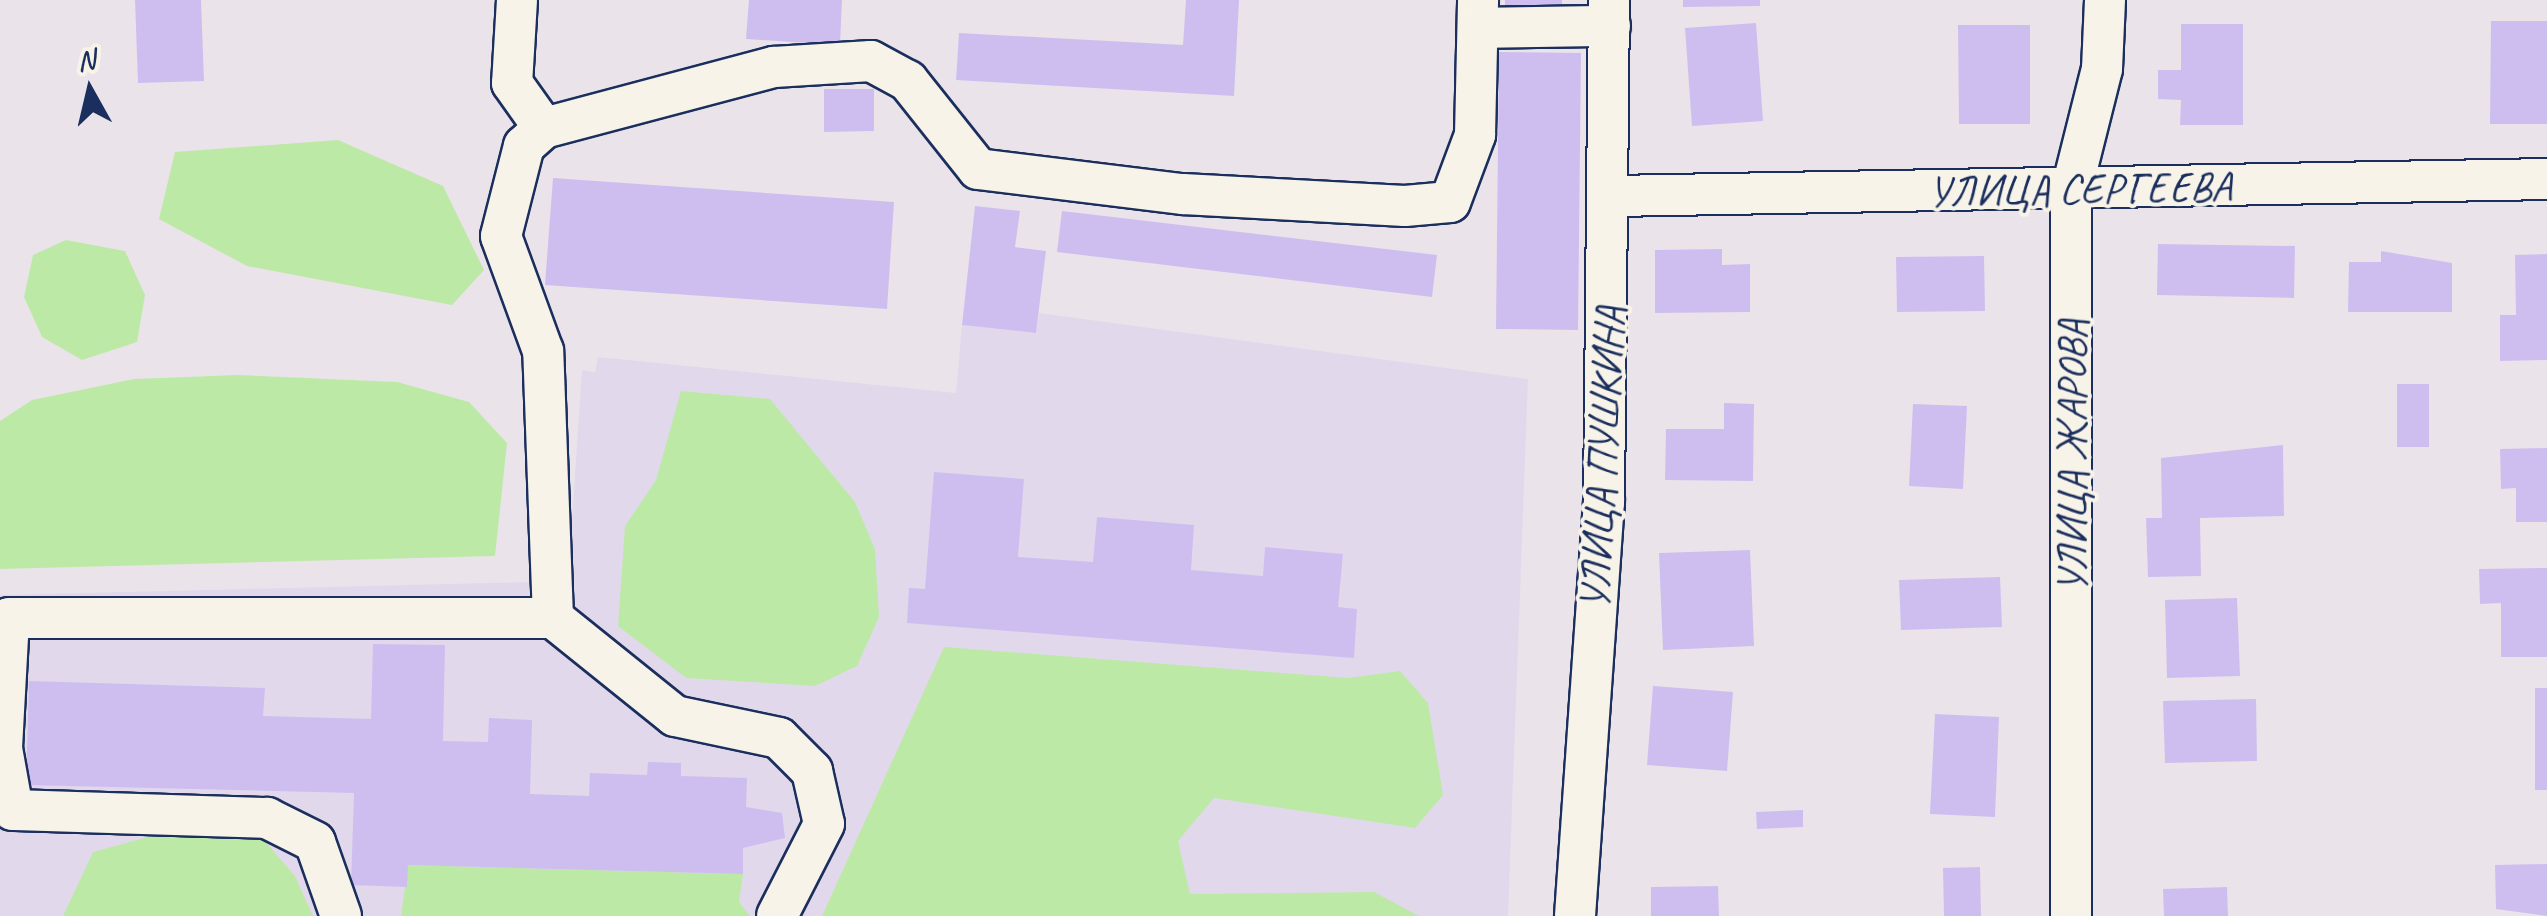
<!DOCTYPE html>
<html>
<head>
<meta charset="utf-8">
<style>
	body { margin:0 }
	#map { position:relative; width:2547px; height:916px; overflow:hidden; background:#ebe3ea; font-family:Caveat,sans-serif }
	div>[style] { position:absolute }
	.built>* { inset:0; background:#e2d8ec }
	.green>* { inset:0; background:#bde9a7 }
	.building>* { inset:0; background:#cebef0 }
	.roads { filter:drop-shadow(2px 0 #1b2f5e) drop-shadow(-2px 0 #1b2f5e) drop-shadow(0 2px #1b2f5e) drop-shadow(0 -2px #1b2f5e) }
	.minor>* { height:40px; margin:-20px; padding:0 20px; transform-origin:20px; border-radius:20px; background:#f7f3e8 }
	span { translate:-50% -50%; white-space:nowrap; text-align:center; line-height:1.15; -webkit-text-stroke:8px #f7f3e8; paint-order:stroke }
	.street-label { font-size:42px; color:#1b2f5e }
	.north { position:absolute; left:40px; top:40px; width:100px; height:100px; -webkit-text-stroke:8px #f7f3e8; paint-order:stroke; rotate:352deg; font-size:28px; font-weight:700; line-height:40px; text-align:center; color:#1b2f5e }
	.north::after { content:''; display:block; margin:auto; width:35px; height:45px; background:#1b2f5e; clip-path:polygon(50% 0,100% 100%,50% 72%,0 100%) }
</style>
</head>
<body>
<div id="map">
	<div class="built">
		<div style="clip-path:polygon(1039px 313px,1528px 379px,1508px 916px,0 916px,0 595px,568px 581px,582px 370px,595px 372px,598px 357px,956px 393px,962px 325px,1036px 333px)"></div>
	</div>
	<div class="green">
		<div style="clip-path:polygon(338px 140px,443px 186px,484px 270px,452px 305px,247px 266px,159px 219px,175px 152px)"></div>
		<div style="clip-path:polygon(66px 240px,125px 251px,145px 295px,137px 342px,82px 360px,42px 337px,24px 297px,33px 255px)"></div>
		<div style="clip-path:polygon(238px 375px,397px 382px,469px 402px,507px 443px,495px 556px,0 569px,0 421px,32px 400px,134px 379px)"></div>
		<div style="clip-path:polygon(681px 391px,770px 399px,855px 502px,875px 549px,879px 617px,857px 666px,815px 686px,686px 678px,618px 626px,625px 526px,656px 480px)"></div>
		<div style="clip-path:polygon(944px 647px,1348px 678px,1400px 671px,1428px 703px,1443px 795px,1415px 828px,1214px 798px,1178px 841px,1190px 894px,1374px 892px,1419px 916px,822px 916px)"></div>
		<div style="clip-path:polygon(159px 834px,262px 838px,295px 876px,313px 916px,63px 916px,93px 852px)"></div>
		<div style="clip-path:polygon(408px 865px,743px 874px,739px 902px,750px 916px,401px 916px)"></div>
	</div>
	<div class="building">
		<div style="clip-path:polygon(135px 0,201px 0,204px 81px,138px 83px)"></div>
		<div style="clip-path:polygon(749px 0,842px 0,840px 45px,746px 39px)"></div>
		<div style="clip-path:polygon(1186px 0,1239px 0,1234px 96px,956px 80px,959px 33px,1183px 45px)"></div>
		<div style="clip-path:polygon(1505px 0,1562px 0,1562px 7px,1505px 7px)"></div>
		<div style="clip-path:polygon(1683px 0,1760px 0,1760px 6px,1683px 7px)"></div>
		<div style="clip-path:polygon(2491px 21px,2547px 21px,2547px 124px,2490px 124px)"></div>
		<div style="clip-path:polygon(1756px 23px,1763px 121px,1692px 126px,1685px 28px)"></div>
		<div style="clip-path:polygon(2181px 24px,2243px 24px,2243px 125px,2180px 125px,2181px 100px,2158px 99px,2158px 70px,2181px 70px)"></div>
		<div style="clip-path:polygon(1958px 25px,2030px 25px,2030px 124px,1959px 124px)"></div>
		<div style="clip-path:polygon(1499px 52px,1581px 53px,1578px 330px,1496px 329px)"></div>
		<div style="clip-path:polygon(824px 89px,874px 89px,874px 131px,824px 132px)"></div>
		<div style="clip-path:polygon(553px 178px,894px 202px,887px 309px,545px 285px)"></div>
		<div style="clip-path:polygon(975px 206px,1020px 211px,1015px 247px,1046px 251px,1036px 333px,962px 325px)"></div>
		<div style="clip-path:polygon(1062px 211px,1437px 255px,1432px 297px,1057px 252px)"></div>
		<div style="clip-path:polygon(2158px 244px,2295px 246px,2294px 298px,2157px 295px)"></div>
		<div style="clip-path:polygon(1722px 249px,1722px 265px,1750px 264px,1750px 312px,1655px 313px,1655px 250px)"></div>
		<div style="clip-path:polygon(2381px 251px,2452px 263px,2452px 312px,2348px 312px,2349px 262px,2381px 262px)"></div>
		<div style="clip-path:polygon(2547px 254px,2547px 360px,2500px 361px,2500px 315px,2516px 315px,2515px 255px)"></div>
		<div style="clip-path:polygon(1984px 256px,1985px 311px,1897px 312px,1896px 257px)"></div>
		<div style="clip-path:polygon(2397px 384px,2429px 384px,2429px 447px,2397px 447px)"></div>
		<div style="clip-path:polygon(1724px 403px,1754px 404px,1753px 481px,1665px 480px,1666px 429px,1724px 429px)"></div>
		<div style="clip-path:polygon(1913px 404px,1967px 406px,1963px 489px,1909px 486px)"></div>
		<div style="clip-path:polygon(2283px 445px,2284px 516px,2200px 518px,2201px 576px,2148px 577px,2146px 518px,2162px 518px,2161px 458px)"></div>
		<div style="clip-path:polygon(2547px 448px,2547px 522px,2516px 522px,2516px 488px,2501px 489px,2500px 449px)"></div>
		<div style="clip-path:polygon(934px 472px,1024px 479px,1018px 557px,1093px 562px,1097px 517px,1194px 525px,1191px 570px,1263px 576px,1265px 547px,1343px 554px,1338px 607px,1357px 609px,1354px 658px,907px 623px,909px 588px,925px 589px)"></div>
		<div style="clip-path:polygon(1750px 550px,1754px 646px,1663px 650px,1659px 553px)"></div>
		<div style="clip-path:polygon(2547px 568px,2547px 657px,2501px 657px,2501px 603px,2480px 604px,2479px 569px)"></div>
		<div style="clip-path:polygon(2000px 577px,2002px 627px,1901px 630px,1899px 580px)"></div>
		<div style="clip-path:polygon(2237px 598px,2240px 676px,2167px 678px,2165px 600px)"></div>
		<div style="clip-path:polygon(373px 644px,445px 645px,443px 741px,488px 742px,489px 718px,532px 720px,530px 794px,589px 796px,590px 773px,647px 775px,648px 762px,681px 763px,681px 776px,747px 778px,746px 807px,782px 813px,785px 838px,743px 848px,743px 874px,408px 865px,407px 887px,351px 885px,354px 793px,26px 785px,29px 681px,265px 688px,263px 716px,371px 719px)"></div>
		<div style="clip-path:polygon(1653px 686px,1733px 692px,1727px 771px,1647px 765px)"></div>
		<div style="clip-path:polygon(2535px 688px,2547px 688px,2547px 790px,2535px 790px)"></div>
		<div style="clip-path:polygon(2256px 699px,2257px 761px,2165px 763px,2163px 701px)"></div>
		<div style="clip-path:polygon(1935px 714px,1999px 717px,1995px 817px,1930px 814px)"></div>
		<div style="clip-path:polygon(1803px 810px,1803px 827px,1757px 829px,1756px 812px)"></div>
		<div style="clip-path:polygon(2547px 864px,2547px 916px,2496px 909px,2495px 865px)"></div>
		<div style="clip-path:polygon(1980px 867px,1981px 916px,1944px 916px,1943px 868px)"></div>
		<div style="clip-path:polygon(1718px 886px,1719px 916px,1651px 916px,1651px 887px)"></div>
		<div style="clip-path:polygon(2227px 887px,2228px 916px,2164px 916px,2163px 889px)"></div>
	</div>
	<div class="roads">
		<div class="minor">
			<div style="left:517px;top:0;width:83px;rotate:93.4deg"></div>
			<div style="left:512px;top:83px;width:55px;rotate:54.6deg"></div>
			<div style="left:544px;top:128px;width:238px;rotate:-14.9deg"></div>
			<div style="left:774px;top:67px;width:97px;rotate:-3.5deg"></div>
			<div style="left:871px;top:61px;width:42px;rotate:28.4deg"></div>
			<div style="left:908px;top:81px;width:112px;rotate:51.5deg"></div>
			<div style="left:978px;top:169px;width:207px;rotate:7deg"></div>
			<div style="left:1183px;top:194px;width:222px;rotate:3.1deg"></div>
			<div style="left:1405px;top:206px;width:45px;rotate:-5.1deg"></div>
			<div style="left:1450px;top:202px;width:72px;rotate:-69.5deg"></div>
			<div style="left:1475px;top:135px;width:135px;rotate:-88.7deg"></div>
			<div style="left:1478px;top:28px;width:132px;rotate:-0.9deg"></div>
			<div style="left:1613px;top:196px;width:934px;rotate:-1.04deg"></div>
			<div style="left:553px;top:618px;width:156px;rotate:38.8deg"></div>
			<div style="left:675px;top:716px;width:106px;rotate:11.9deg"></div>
			<div style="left:779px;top:738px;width:47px;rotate:45deg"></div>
			<div style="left:812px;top:771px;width:54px;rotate:77.2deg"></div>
			<div style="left:824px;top:824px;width:103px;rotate:117.1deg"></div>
			<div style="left:341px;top:916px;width:78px;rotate:-109.4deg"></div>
			<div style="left:315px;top:842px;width:54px;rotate:-153.4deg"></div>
			<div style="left:267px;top:818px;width:254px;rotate:-178.2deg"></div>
			<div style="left:13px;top:810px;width:63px;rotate:-100.1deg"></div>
			<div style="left:2px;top:748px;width:130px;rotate:-86.9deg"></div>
			<div style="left:9px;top:618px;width:544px"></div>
			<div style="left:553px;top:618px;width:267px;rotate:-92.1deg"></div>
			<div style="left:543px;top:351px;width:122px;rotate:-110.1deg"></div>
			<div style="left:501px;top:236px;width:93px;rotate:-75.7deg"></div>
			<div style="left:524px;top:146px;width:27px;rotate:-42deg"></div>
			<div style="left:1575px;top:916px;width:415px;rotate:-86deg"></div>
			<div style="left:1604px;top:502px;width:502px;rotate:-89.43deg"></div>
			<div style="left:2071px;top:916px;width:724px;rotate:-90deg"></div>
			<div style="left:2071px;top:192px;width:127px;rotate:-75.9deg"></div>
			<div style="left:2102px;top:69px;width:69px;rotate:-87.5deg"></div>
		</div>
	</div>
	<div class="street-label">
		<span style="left:2080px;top:190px;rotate:-1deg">УЛИЦА СЕРГЕЕВА</span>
		<span style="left:2073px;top:456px;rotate:-90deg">УЛИЦА ЖАРОВА</span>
		<span style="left:1603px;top:458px;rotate:-87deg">УЛИЦА ПУШКИНА</span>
	</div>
	<div class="north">N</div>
</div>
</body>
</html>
